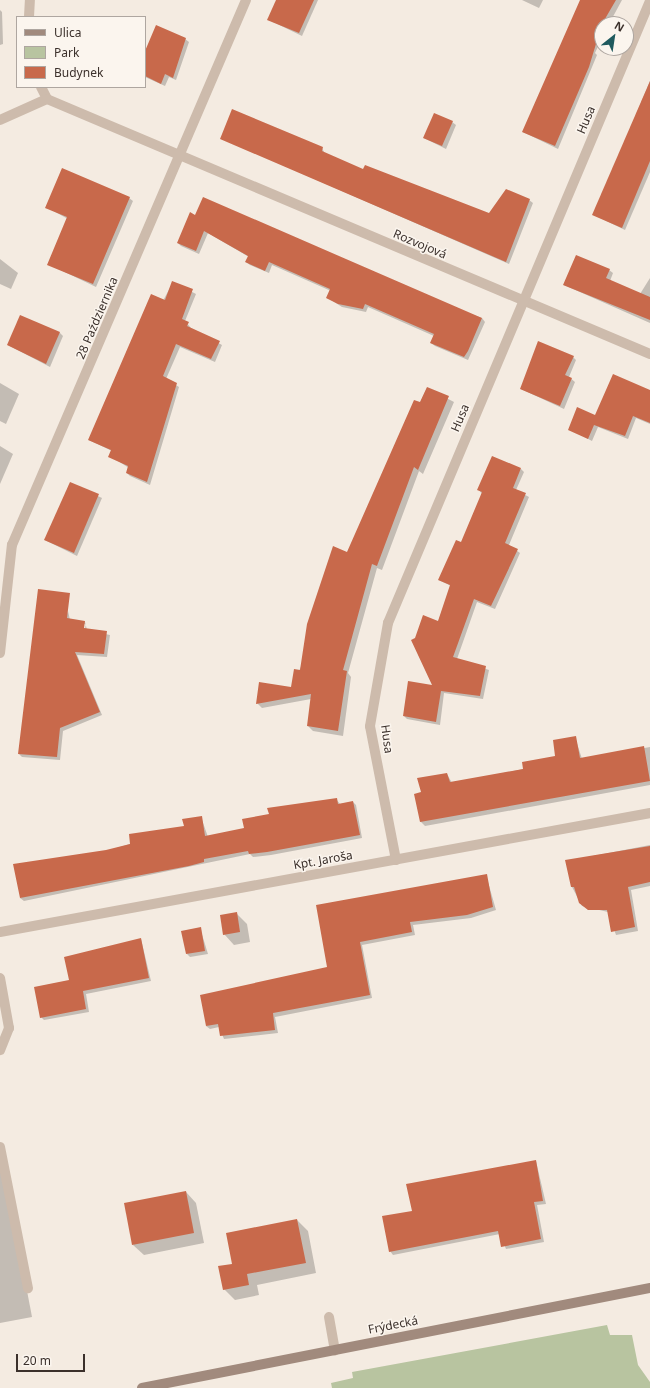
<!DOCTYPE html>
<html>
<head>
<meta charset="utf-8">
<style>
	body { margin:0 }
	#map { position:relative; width:650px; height:1388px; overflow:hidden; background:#f4ebe1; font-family:"Noto Sans",sans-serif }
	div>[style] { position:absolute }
	.green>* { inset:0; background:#b8c4a0 }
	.shadow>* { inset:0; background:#0003 }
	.building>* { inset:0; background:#c8694b }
	.service>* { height:10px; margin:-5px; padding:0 5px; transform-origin:5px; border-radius:5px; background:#cdbbac }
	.minor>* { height:10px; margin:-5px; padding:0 5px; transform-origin:5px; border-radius:5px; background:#cdbbac }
	.secondary>* { height:10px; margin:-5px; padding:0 5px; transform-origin:5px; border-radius:5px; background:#a18a7d }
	span { translate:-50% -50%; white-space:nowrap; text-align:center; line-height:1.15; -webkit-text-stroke:3px #fbf5ee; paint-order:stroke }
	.street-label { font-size:12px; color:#3b302b }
	.legend { position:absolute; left:16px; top:16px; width:130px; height:72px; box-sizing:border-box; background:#fbf5ee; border:1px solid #aea6a0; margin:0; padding:5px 7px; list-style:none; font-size:12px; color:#3b302b }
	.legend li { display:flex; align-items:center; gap:8px; height:20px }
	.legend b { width:20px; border:1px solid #aea6a0 }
	.north { position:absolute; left:594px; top:16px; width:40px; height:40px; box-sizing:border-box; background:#fbf5ee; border:1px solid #aea6a0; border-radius:50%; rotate:30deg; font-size:11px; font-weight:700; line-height:16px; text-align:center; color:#3b302b }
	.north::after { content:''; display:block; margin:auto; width:14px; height:18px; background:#1f5a5e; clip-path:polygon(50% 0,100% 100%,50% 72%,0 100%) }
	.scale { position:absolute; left:16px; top:1354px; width:69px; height:18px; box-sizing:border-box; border:2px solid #3b302b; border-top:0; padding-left:5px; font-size:12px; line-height:14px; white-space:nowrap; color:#3b302b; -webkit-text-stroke:3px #fbf5ee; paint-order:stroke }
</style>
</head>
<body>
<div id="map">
	<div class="green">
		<div style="clip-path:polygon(607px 1325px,610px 1335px,632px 1335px,638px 1365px,650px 1382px,650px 1388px,332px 1388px,331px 1383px,353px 1378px,352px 1372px)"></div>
	</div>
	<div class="shadow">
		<div style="clip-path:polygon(277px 0,318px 0,302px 36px,269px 20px)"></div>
		<div style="clip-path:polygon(522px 0,543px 0,539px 8px)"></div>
		<div style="clip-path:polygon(582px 0,622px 0,609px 24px,602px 24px,602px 38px,595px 53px,597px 55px,558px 149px,523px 132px)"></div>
		<div style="clip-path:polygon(0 10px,2px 12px,3px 44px,0 45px)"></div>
		<div style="clip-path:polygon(185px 39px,189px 42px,176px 80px,169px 77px,165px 86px,145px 77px,145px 56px)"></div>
		<div style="clip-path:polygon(650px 81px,650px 172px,625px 230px,594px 215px)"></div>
		<div style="clip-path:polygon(452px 122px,456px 125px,446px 149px,424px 138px)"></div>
		<div style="clip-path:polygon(221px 138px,322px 148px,325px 154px,363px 170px,490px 215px,529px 200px,533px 203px,509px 264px)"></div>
		<div style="clip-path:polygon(129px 198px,133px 201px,96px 287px,48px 264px,68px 219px,46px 207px)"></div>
		<div style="clip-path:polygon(190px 214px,482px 318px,485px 322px,468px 360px,435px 346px,431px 343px,434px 336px,368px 307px,366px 312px,342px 307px,328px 298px,331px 291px,272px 265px,269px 273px,250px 265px,246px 262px,249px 257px,208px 233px,199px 254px,181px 246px,178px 243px)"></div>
		<div style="clip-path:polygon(0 259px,18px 273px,11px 289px,0 284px)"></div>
		<div style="clip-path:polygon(609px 270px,613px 273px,610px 281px,640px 294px,650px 278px,650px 323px,564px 285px)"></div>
		<div style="clip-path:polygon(173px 282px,196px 294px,185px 321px,191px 328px,222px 345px,215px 362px,180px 347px,166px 379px,179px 387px,150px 485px,130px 476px,127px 473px,129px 468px,110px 456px,112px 451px,89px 440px)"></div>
		<div style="clip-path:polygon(60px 333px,63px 336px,50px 367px,8px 345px)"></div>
		<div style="clip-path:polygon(573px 357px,576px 360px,569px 377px,575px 382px,564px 409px,521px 389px)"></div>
		<div style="clip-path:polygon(0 383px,19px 394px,6px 424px,0 421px)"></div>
		<div style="clip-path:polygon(427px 388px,454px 402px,423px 474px,419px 471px,382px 570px,377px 568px,348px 673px,351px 677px,343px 736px,313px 731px,308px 726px,311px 699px,262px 708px,257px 703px,292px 688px,348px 554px)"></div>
		<div style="clip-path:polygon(650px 391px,650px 424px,636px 418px,628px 439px,598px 427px,592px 441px,569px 429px)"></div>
		<div style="clip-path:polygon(0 446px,13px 454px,0 484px)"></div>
		<div style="clip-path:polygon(521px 469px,524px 472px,516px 490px,529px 497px,509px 545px,520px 553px,495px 609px,477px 602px,457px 659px,489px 670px,483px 699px,444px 693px,440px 725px,407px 719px,404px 716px,433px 687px,438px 622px,451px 586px,439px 580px,462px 544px,482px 494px,479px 490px)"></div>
		<div style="clip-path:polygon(70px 483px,102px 498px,77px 556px,45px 540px)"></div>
		<div style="clip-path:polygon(evenodd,68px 611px,70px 620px,85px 622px,87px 630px,110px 635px,107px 657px,77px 655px,102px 715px,63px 731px,60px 760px,22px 757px,19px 754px,68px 611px,84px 624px,86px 624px,84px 633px,84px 624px)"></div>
		<div style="clip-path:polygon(575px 737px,582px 759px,650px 747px,650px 785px,425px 826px,421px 822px,422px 793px,447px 774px,452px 783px,524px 769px,557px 756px)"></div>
		<div style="clip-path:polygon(336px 799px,340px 804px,353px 802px,356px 805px,362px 838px,271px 855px,253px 857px,250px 854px,24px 901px,20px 898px,107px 851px,185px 827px,201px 817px,208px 837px,245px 829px)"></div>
		<div style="clip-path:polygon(650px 845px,650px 886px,631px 890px,638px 931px,616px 935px,608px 912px,582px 906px,572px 887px,567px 861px)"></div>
		<div style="clip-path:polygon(486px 875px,496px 910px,471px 918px,413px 925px,415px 935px,362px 945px,372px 998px,275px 1017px,278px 1033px,224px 1039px,219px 1027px,210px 1029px,206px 1026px,328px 968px,317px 906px)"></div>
		<div style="clip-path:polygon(236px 913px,247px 924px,250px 942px,234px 945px,224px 934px)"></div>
		<div style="clip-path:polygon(200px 928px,208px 954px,190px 957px,187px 954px)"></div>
		<div style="clip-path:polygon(141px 939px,151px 981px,86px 994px,89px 1012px,44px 1020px,41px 1017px,70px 981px)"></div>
		<div style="clip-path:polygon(0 1148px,32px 1317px,0 1323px)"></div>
		<div style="clip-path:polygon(536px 1161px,546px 1204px,537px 1205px,544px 1242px,506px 1249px,500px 1234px,393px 1255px,390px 1251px,413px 1212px)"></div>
		<div style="clip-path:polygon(186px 1192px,196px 1203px,204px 1243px,144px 1255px,133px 1245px)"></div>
		<div style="clip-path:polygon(297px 1220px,308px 1231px,316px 1273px,257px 1285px,259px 1295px,235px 1300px,224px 1289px,233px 1265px)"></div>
	</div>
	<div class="building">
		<div style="clip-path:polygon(276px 0,314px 0,299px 33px,267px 20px)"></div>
		<div style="clip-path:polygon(580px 0,616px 0,602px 24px,589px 67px,555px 146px,522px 132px)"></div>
		<div style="clip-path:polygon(156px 25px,186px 38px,173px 78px,165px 74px,161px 84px,145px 76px,145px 51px)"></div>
		<div style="clip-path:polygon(650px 81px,650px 161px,622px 228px,592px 215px)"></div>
		<div style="clip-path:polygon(232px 109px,323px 147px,322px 151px,363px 169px,365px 165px,489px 213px,506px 189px,530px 199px,506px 262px,220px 139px)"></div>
		<div style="clip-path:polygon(434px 113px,453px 121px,442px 146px,423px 138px)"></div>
		<div style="clip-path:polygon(62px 168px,130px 197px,93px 284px,47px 265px,67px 217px,45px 208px)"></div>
		<div style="clip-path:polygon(203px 197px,482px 318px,468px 351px,464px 357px,430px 343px,434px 334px,365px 304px,363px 309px,338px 304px,326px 298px,330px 289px,269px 262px,265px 271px,245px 262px,248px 256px,204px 231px,196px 251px,177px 243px,190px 212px,195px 215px)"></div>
		<div style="clip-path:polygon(576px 255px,610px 269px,606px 278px,650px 297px,650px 320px,563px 285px)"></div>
		<div style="clip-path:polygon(172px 281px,193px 289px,182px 319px,189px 322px,187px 326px,220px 341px,211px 359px,176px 344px,163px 376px,177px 383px,147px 482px,126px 473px,128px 466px,108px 457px,111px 450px,88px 440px,151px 294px,165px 300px)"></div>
		<div style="clip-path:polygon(20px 315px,60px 332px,46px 364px,7px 345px)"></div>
		<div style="clip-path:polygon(538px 341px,574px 356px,565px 375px,572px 378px,560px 406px,520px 389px)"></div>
		<div style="clip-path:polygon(613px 374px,650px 390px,650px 423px,633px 416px,625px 436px,594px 425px,588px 439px,568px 430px,577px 407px,595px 415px)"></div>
		<div style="clip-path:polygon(427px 387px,449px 396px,418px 470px,414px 467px,377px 566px,372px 564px,343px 670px,347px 671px,338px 731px,307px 726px,311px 694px,256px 704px,259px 682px,291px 687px,294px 669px,300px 670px,307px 624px,333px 546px,347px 552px,414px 400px,420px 402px)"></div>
		<div style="clip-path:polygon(492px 456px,521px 468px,513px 488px,526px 493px,505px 543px,518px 549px,491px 606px,474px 599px,453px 657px,486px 666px,480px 696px,441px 691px,436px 722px,403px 716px,408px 681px,432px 685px,411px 640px,415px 638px,423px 615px,438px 621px,450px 585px,438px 580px,456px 540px,461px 542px,482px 492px,477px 490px)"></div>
		<div style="clip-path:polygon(70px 482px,99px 494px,74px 553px,44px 540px)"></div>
		<div style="clip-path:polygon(38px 589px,70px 593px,67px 618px,85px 621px,84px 628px,107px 631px,104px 654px,75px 652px,100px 712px,60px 728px,57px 757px,18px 754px)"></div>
		<div style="clip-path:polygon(576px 736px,580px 758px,644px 746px,650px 781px,420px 822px,414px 794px,421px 792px,417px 778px,447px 773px,450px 782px,523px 769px,522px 762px,555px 756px,553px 740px)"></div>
		<div style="clip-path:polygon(337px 798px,338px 804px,353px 801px,360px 835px,267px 852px,249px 854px,248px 851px,204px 859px,204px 862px,189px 866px,20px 898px,13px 864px,106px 850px,130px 844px,129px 834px,184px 826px,182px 819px,202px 816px,205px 836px,244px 828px,242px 819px,269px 814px,267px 808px)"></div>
		<div style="clip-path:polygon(650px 846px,650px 882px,628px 887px,635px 927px,611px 932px,607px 910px,588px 910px,579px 903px,574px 887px,571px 887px,565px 860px)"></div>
		<div style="clip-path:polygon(487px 874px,493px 907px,467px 915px,410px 922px,412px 932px,360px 942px,370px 995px,273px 1013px,275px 1030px,220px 1036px,218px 1024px,206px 1026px,200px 995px,327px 967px,316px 905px)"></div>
		<div style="clip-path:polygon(237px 912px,240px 932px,223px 935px,220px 915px)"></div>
		<div style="clip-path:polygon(201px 927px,205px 951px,186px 954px,181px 931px)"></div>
		<div style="clip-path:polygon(141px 938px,149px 978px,83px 991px,86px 1009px,40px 1018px,34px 987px,69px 980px,64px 957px)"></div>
		<div style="clip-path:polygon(536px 1160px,543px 1201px,534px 1202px,541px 1239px,501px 1247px,498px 1231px,389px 1252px,382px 1216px,412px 1211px,406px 1184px)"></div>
		<div style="clip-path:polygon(186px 1191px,194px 1233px,132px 1245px,124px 1203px)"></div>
		<div style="clip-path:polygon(297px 1219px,306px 1263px,247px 1274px,249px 1285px,223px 1290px,218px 1266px,232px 1264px,226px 1233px)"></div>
	</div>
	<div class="service">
		<div style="left:0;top:1147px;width:144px;rotate:78.8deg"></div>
		<div style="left:329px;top:1317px;width:34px;rotate:80deg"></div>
	</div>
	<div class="minor">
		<div style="left:29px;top:17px;width:17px;rotate:-87deg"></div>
		<div style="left:41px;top:87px;width:13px;rotate:63deg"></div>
		<div style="left:47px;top:99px;width:655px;rotate:22.92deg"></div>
		<div style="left:0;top:120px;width:51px;rotate:-24.1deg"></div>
		<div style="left:0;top:653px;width:109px;rotate:-83.7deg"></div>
		<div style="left:12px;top:545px;width:593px;rotate:-66.76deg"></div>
		<div style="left:396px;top:860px;width:136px;rotate:-101deg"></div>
		<div style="left:370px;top:726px;width:105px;rotate:-80.1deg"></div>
		<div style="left:388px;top:623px;width:675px;rotate:-67.16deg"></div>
		<div style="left:0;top:932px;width:661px;rotate:-10.37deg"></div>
		<div style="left:0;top:978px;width:51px;rotate:79.8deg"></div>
		<div style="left:9px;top:1028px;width:24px;rotate:112deg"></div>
	</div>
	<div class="secondary">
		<div style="left:142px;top:1388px;width:518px;rotate:-11.14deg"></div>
	</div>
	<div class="street-label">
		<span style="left:586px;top:120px;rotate:-67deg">Husa</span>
		<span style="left:420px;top:244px;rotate:23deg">Rozvojová</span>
		<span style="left:97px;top:318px;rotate:-67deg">28 Października</span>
		<span style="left:460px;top:418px;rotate:-67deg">Husa</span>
		<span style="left:387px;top:739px;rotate:82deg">Husa</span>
		<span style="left:323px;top:860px;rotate:-10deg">Kpt. Jaroša</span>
		<span style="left:393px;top:1325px;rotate:-11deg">Frýdecká</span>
	</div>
	<ul class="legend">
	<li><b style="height:5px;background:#a18a7d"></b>Ulica</li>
	<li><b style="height:11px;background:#b8c4a0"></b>Park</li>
	<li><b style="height:11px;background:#c8694b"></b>Budynek</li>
	</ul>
	<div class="north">N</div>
	<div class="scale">20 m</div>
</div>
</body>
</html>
